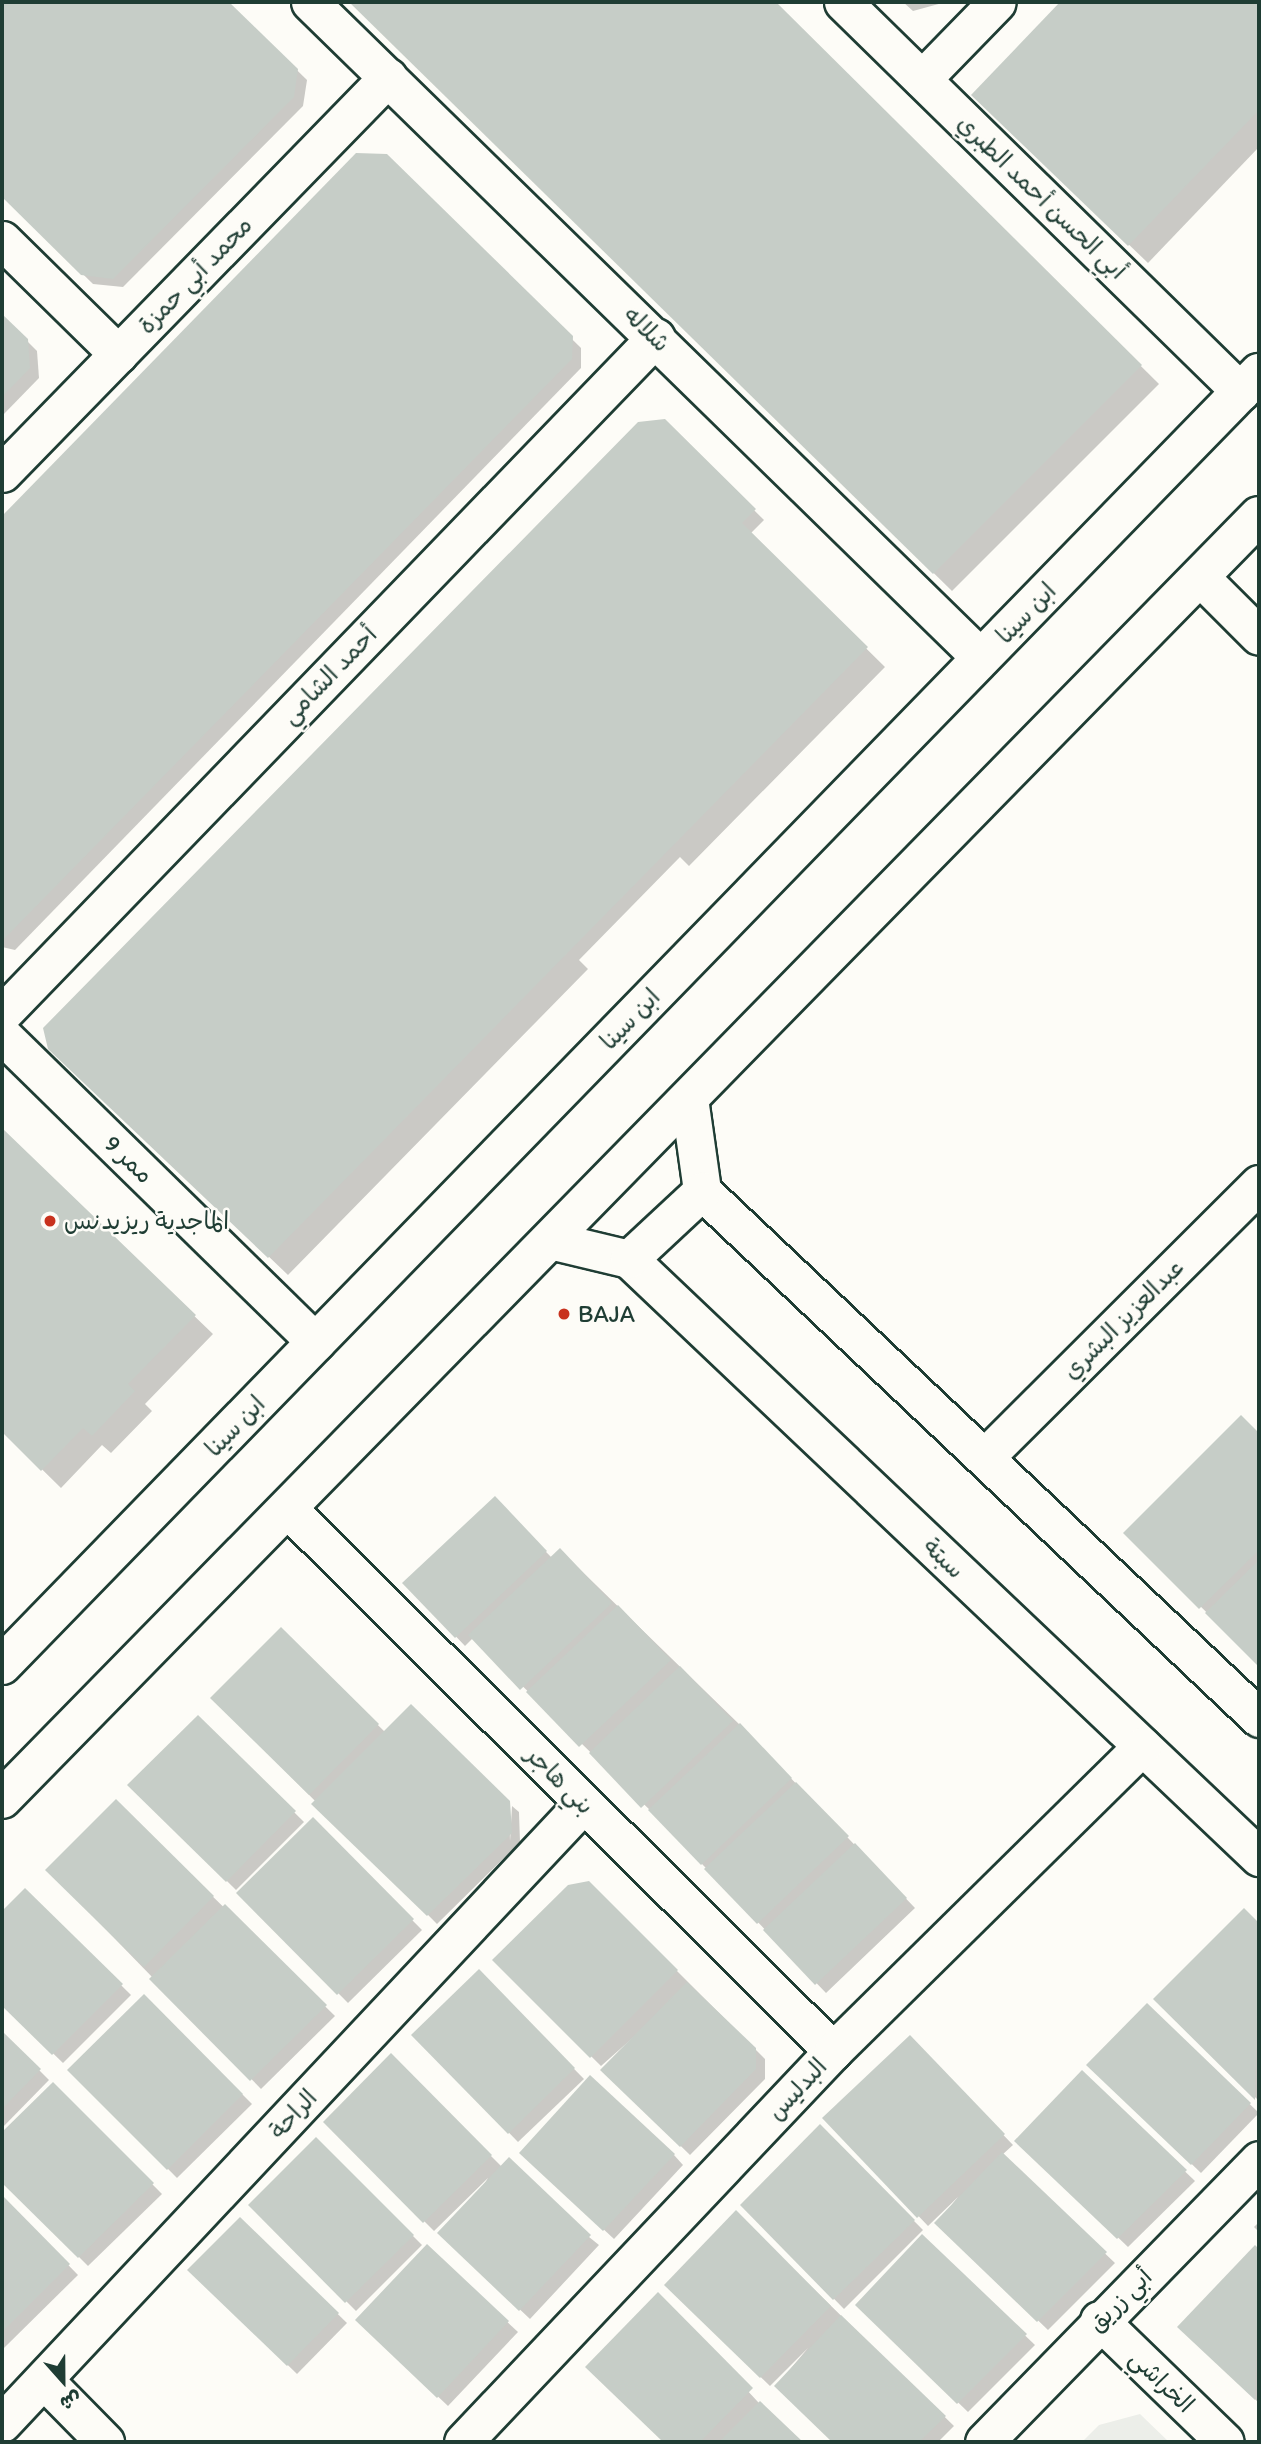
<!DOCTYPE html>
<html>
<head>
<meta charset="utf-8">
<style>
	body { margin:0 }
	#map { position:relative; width:1261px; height:2444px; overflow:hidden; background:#fdfcf7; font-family:Itim,"Playpen Sans Arabic",sans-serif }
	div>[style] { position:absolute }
	.built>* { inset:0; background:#eceee9 }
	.shadow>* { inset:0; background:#0003 }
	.building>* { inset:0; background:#c6cdc7 }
	.roads { filter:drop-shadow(2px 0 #1f3d34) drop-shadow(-2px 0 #1f3d34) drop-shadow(0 2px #1f3d34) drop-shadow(0 -2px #1f3d34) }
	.street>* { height:37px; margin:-18.5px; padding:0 18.5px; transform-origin:18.5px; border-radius:18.5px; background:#fdfcf7 }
	.secondary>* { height:38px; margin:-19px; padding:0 19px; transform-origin:19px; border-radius:19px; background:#fdfcf7 }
	.dots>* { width:19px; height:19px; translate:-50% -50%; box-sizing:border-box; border:4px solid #fdfcf7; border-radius:50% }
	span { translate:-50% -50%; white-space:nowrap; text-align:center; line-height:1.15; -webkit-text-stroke:5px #fdfcf7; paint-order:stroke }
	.street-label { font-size:24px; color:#1f3d34 }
	.poi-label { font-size:24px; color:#1f3d34 }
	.left { translate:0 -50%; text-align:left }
	.frame { position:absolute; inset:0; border:4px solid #1f3d34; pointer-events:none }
	.north { position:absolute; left:28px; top:2346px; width:70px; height:70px; -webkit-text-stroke:5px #fdfcf7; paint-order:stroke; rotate:159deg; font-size:19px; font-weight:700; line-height:28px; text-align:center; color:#1f3d34 }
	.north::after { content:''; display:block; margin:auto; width:24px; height:32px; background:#1f3d34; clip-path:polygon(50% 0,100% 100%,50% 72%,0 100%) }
</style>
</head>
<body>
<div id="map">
	<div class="built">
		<div style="clip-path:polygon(1140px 2414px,1169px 2442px,1082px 2442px,1099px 2425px)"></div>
	</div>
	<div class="shadow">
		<div style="clip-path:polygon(2px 2px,227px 2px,307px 80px,303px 106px,123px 287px,93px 284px,2px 195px)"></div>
		<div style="clip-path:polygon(351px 2px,774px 2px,1159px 384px,952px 591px)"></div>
		<div style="clip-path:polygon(903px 2px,946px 2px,913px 11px)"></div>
		<div style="clip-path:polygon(1063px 2px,1259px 2px,1259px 147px,1148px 263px,973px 95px)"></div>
		<div style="clip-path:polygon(356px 155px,386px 156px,581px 348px,581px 368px,15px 950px,2px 947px,2px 519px)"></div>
		<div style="clip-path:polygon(2px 316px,37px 351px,39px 378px,2px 416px)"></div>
		<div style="clip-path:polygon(664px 421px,764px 520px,750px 534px,885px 667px,689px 866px,680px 857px,579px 960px,588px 969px,288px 1275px,162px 1155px,45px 1029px,639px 423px)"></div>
		<div style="clip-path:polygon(2px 1131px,213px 1334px,145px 1404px,152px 1411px,111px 1453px,102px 1445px,61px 1488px,2px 1430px)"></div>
		<div style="clip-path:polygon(1241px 1417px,1259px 1435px,1259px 1664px,1126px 1533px)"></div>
		<div style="clip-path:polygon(494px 1499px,552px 1558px,560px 1550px,740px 1725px,915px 1908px,826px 1993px,654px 1814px,473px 1638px,465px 1646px,405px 1583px)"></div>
		<div style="clip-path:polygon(281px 1630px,385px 1732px,509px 1802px,510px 1841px,512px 1806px,519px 1812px,520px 1842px,437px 1924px,213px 1698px)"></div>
		<div style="clip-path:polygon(198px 1717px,304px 1822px,236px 1890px,130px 1785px)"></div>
		<div style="clip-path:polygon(116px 1802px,335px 2016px,261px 2089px,48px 1870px)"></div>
		<div style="clip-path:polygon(313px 1820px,422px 1930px,348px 2003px,239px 1893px)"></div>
		<div style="clip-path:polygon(589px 1883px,765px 2059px,765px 2079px,690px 2155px,603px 2070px,645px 2027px,601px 2066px,494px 1960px)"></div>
		<div style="clip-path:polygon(25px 1890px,131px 1995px,63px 2063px,2px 2004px,2px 1913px)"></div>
		<div style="clip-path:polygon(1244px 1910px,1259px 1926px,1259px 2101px,1156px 1999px)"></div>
		<div style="clip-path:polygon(479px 1972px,584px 2079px,518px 2142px,413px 2035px)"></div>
		<div style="clip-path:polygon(144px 1996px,252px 2104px,177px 2178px,70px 2070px)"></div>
		<div style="clip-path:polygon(1147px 2005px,1259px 2113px,1201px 2173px,1089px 2065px)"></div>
		<div style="clip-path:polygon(2px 2033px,49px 2080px,2px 2128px)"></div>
		<div style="clip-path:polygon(910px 2038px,1013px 2145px,1002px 2155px,1115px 2263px,1048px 2330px,937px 2223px,958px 2197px,928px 2226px,825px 2118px)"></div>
		<div style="clip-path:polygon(391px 2056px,502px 2167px,599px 2245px,530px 2319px,449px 2243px,488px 2178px,434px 2231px,325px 2122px)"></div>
		<div style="clip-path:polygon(1082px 2073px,1195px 2181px,1128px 2247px,1017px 2141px)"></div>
		<div style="clip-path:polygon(53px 2084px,162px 2194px,88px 2266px,2px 2180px,2px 2135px)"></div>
		<div style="clip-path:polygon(820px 2126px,923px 2230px,844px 2309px,742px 2205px)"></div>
		<div style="clip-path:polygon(316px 2139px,422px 2245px,356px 2311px,250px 2205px)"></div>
		<div style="clip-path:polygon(674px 2155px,683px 2165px,614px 2239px,531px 2162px)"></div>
		<div style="clip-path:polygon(2px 2197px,78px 2275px,4px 2348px,2px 2345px)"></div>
		<div style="clip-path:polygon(736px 2213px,954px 2426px,938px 2442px,834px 2442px,776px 2386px,808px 2348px,770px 2386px,666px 2285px)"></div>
		<div style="clip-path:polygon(240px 2219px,347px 2323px,297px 2374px,190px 2270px)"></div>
		<div style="clip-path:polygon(1259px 2222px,1259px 2232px,1254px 2227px)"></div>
		<div style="clip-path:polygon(922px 2237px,1035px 2345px,968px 2412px,857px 2305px)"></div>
		<div style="clip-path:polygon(427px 2247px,518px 2332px,448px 2406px,367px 2330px)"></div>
		<div style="clip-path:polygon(1255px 2247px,1259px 2251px,1259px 2403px,1179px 2327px)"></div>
		<div style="clip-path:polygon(658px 2294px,758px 2402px,801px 2442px,665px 2442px,588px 2367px)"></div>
	</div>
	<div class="building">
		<div style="clip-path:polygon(2px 2px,229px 2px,298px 69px,294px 97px,113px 279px,81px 275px,2px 197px)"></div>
		<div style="clip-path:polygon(349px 2px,776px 2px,1142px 365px,933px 574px)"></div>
		<div style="clip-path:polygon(1060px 2px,1259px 2px,1259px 110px,1128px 246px,971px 95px)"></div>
		<div style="clip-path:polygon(356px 153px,387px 154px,573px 336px,572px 359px,2px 941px,2px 516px)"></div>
		<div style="clip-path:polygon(2px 314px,28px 339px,30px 368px,2px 397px)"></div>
		<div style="clip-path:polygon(665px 419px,756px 509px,742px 523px,868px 647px,268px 1258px,48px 1049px,43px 1028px,638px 422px)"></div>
		<div style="clip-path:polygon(2px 1128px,196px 1315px,128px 1384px,135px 1391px,92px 1436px,83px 1428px,41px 1471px,2px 1432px)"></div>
		<div style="clip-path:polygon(1241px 1415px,1259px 1433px,1259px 1550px,1199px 1609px,1123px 1533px)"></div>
		<div style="clip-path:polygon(495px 1496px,547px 1551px,455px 1638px,402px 1583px)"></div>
		<div style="clip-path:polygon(560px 1548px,612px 1603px,520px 1690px,468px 1635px)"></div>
		<div style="clip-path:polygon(1259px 1560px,1259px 1667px,1205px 1613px)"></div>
		<div style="clip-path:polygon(618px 1605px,671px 1660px,579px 1747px,526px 1692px)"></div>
		<div style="clip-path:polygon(281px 1627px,379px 1724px,309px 1795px,210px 1698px)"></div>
		<div style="clip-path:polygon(680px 1666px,733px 1721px,641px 1808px,589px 1753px)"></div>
		<div style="clip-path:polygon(411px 1704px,510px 1801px,512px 1833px,427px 1916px,311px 1804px)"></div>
		<div style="clip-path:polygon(198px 1715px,296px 1811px,226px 1882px,127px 1785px)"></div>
		<div style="clip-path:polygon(740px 1723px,792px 1778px,701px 1865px,648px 1810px)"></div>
		<div style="clip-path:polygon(796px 1782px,849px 1836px,757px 1924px,704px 1869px)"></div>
		<div style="clip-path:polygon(116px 1799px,214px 1896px,144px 1967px,45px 1870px)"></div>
		<div style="clip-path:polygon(313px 1817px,414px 1919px,337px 1995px,236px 1893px)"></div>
		<div style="clip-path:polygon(855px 1843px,907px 1898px,815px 1985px,763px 1930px)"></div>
		<div style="clip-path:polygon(589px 1881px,678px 1970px,590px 2058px,492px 1960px,568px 1885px)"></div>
		<div style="clip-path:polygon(25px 1888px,123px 1984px,52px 2055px,2px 2006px,2px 1911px)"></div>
		<div style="clip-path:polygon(225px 1904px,327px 2005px,250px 2081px,149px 1979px)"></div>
		<div style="clip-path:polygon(1244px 1908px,1259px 1923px,1255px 2100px,1153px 1999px)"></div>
		<div style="clip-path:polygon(479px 1969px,575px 2068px,508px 2134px,411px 2035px)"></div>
		<div style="clip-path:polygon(687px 1982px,756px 2048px,756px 2069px,680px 2147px,600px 2070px)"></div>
		<div style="clip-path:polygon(144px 1994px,243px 2094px,167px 2170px,67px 2070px)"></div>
		<div style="clip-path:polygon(1147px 2003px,1251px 2103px,1191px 2165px,1086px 2065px)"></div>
		<div style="clip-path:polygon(2px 2031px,41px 2069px,2px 2109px)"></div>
		<div style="clip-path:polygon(910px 2035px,1005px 2134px,917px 2218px,822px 2118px)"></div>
		<div style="clip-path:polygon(391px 2053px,492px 2155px,423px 2223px,323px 2122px)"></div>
		<div style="clip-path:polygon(1082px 2070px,1187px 2170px,1117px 2239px,1014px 2141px)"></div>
		<div style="clip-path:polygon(590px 2075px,675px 2154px,603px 2231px,519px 2153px)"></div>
		<div style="clip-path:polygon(53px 2082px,154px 2183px,78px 2258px,2px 2183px,2px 2132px)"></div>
		<div style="clip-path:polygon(820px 2124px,915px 2220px,833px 2300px,740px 2205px)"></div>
		<div style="clip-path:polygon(316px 2137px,414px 2235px,345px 2303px,248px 2205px)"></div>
		<div style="clip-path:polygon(1002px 2152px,1107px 2252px,1037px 2322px,934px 2223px)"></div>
		<div style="clip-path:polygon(509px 2157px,591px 2235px,519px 2311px,437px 2233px)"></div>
		<div style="clip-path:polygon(2px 2195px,70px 2264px,2px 2332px)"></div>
		<div style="clip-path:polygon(736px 2210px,831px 2306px,760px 2378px,664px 2285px)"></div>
		<div style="clip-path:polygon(240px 2217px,339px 2313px,287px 2366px,187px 2270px)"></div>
		<div style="clip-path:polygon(922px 2234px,1027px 2334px,957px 2404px,855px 2305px)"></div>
		<div style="clip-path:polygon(427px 2244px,509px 2321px,437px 2398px,355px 2320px)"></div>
		<div style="clip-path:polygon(1255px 2245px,1259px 2249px,1255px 2400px,1177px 2327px)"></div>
		<div style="clip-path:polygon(658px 2292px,753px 2388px,700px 2442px,663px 2442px,585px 2367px)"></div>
		<div style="clip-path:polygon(841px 2315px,946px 2416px,919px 2442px,832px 2442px,774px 2386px)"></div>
		<div style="clip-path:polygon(760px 2401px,803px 2442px,719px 2442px)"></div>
	</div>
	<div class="roads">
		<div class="street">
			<div style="left:310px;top:2px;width:938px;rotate:44.35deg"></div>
			<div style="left:843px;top:2px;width:557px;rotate:44.42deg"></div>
			<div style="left:922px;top:79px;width:107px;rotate:-45.8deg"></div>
			<div style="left:2px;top:240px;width:163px;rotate:44.5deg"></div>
			<div style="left:2px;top:473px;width:553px;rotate:-45.73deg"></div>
			<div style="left:1200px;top:577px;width:83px;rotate:45deg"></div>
			<div style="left:2px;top:1014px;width:941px;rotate:-45.99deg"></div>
			<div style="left:2px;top:1035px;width:439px;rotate:44.4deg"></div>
			<div style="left:689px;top:1098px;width:94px;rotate:82deg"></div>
			<div style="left:702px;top:1191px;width:767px;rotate:43.41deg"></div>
			<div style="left:550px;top:1240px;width:81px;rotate:13.5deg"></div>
			<div style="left:629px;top:1259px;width:869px;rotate:43.51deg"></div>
			<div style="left:629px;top:1259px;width:100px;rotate:-43deg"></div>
			<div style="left:987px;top:1455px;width:384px;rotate:-44.9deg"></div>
			<div style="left:287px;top:1508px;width:770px;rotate:44.84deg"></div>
			<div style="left:1099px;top:2320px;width:175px;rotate:44.1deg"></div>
			<div style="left:45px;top:2381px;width:86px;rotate:45.5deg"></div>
			<div style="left:2px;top:2423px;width:849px;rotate:-46.81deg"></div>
			<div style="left:463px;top:2442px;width:538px;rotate:-46.58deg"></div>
			<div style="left:833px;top:2051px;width:434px;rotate:-44.6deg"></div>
			<div style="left:984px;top:2442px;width:394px;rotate:-45.7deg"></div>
		</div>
		<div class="secondary">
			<div style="left:2px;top:1665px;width:1803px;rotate:-45.79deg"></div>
			<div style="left:2px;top:1799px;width:1796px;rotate:-45.59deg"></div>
		</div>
	</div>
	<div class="dots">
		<div style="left:50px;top:1221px;background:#c8321e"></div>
		<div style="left:564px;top:1314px;background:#c8321e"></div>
	</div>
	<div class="street-label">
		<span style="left:1042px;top:197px;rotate:44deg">أبي الحسن أحمد الطبري</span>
		<span style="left:195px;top:275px;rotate:-46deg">محمد أبي حمزة</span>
		<span style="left:647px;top:329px;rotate:44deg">شلاله</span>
		<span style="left:1026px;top:613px;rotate:-46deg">ابن سينا</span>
		<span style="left:329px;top:675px;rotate:-46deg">أحمد الشامي</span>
		<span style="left:630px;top:1019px;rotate:-46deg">ابن سينا</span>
		<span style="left:129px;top:1159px;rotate:44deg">ممر 9</span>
		<span style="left:1123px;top:1319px;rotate:-45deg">عبدالعزيز البشري</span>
		<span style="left:235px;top:1426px;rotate:-46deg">ابن سينا</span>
		<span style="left:944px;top:1558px;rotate:44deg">سبتة</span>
		<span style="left:560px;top:1780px;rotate:45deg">بني هاجر</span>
		<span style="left:797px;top:2089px;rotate:-47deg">البدليس</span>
		<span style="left:293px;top:2114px;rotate:-47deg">الراحة</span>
		<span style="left:1120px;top:2300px;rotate:-45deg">أبي زريق</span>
		<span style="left:1162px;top:2381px;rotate:44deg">الخراشي</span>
	</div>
	<div class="poi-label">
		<span class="left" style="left:64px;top:1221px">الماجدية ريزيدنس</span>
		<span class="left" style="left:578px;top:1314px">BAJA</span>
	</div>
	<div class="frame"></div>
	<div class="north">ش</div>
</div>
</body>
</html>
